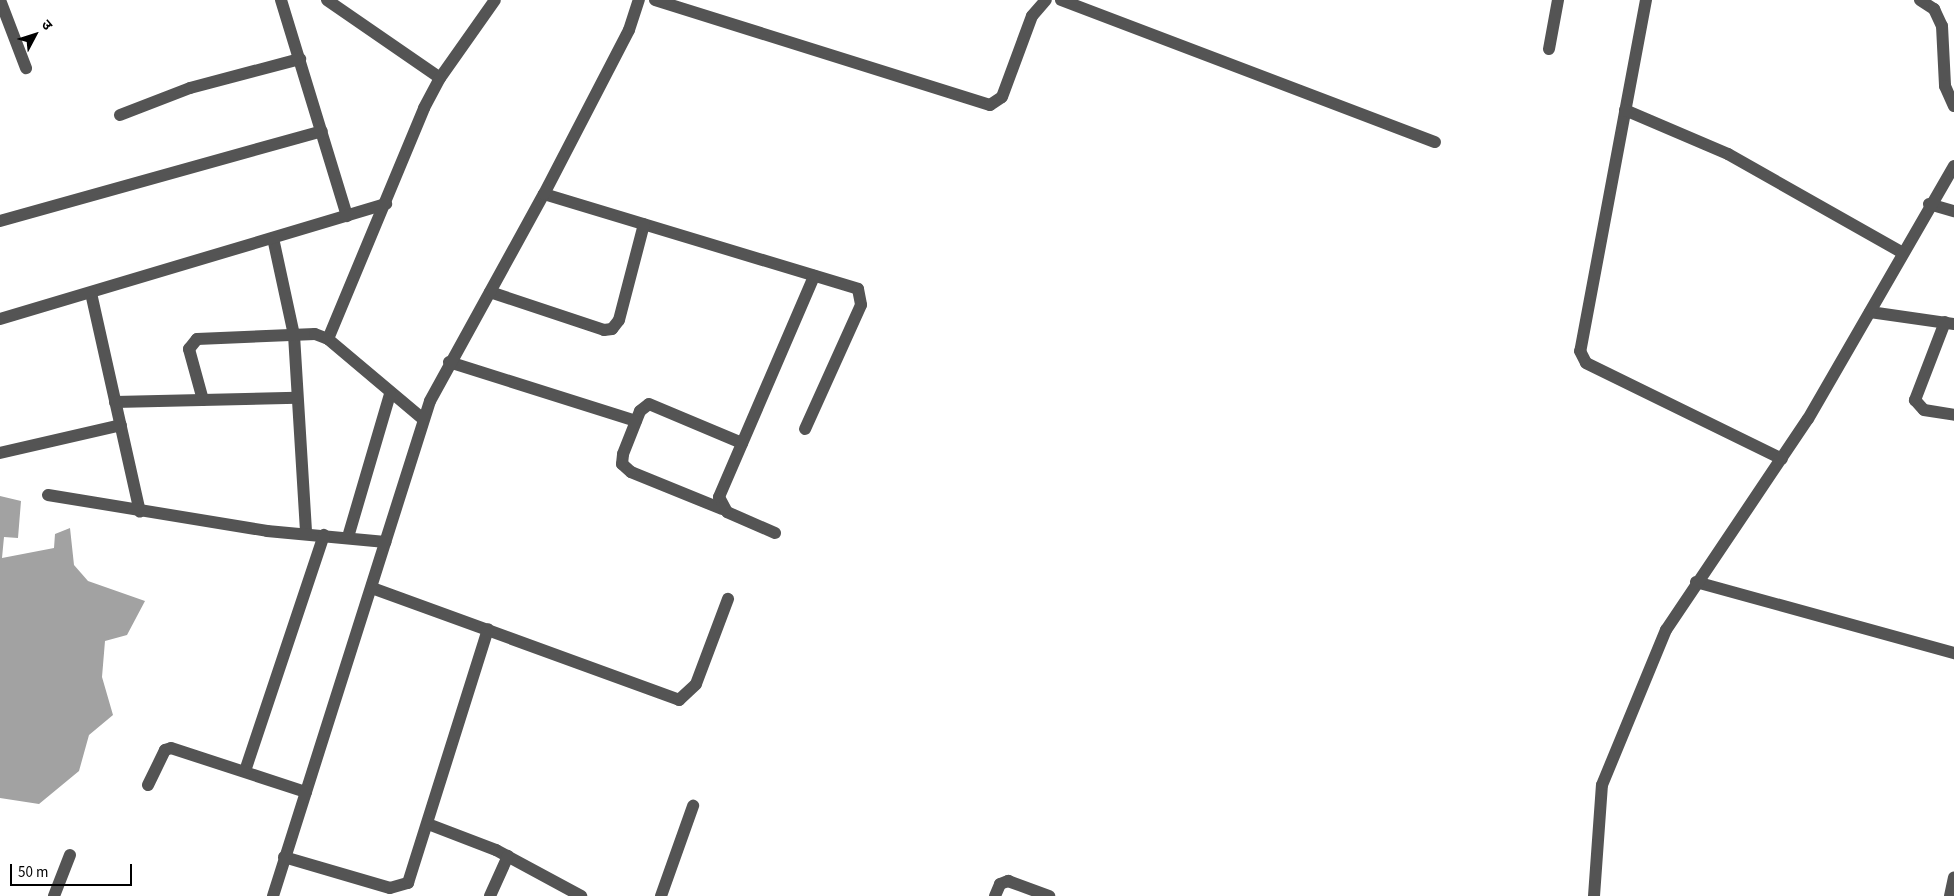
<!DOCTYPE html>
<html>
<head>
<meta charset="utf-8">
<style>
	body { margin:0 }
	#map { position:relative; width:1954px; height:896px; overflow:hidden; background:#fff; font-family:"Source Sans 3","Noto Sans Devanagari",sans-serif }
	div>[style] { position:absolute }
	.water>* { inset:0; background:#a2a2a2 }
	.minor>* { height:12px; margin:-6px; padding:0 6px; transform-origin:6px; border-radius:6px; background:#545454 }
	span { translate:-50% -50%; white-space:nowrap; text-align:center; line-height:1.15; -webkit-text-stroke:4px #fff; paint-order:stroke }
	.north { position:absolute; left:10px; top:10px; width:50px; height:50px; -webkit-text-stroke:4px #fff; paint-order:stroke; rotate:50deg; font-size:14px; font-weight:700; line-height:20px; text-align:center; color:#000 }
	.north::after { content:''; display:block; margin:auto; width:18px; height:22px; background:#000; clip-path:polygon(50% 0,100% 100%,50% 72%,0 100%) }
	.scale { position:absolute; left:10px; top:864px; width:122px; height:22px; box-sizing:border-box; border:2px solid #000; border-top:0; padding-left:6px; font-size:15px; line-height:18px; white-space:nowrap; color:#000; -webkit-text-stroke:4px #fff; paint-order:stroke }
</style>
</head>
<body>
<div id="map">
	<div class="water">
		<div style="clip-path:polygon(0 496px,21px 501px,18px 538px,4px 537px,2px 558px,54px 548px,55px 534px,70px 528px,74px 565px,88px 581px,145px 601px,127px 635px,105px 641px,102px 677px,113px 715px,89px 735px,79px 771px,39px 804px,0 798px)"></div>
	</div>
	<div class="minor">
		<div style="left:0;top:0;width:73px;rotate:69.1deg"></div>
		<div style="left:281px;top:0;width:226px;rotate:73deg"></div>
		<div style="left:327px;top:0;width:137px;rotate:34.6deg"></div>
		<div style="left:655px;top:0;width:351px;rotate:17.4deg"></div>
		<div style="left:990px;top:105px;width:14px;rotate:-34deg"></div>
		<div style="left:1002px;top:97px;width:86px;rotate:-69.7deg"></div>
		<div style="left:1032px;top:16px;width:21px;rotate:-49deg"></div>
		<div style="left:1061px;top:0;width:400px;rotate:20.8deg"></div>
		<div style="left:1646px;top:0;width:357px;rotate:100.6deg"></div>
		<div style="left:1580px;top:351px;width:13px;rotate:63deg"></div>
		<div style="left:1586px;top:363px;width:218px;rotate:26.1deg"></div>
		<div style="left:1920px;top:0;width:17px;rotate:33deg"></div>
		<div style="left:1934px;top:9px;width:19px;rotate:65deg"></div>
		<div style="left:1942px;top:26px;width:60px;rotate:87.1deg"></div>
		<div style="left:1945px;top:86px;width:22px;rotate:66deg"></div>
		<div style="left:1549px;top:49px;width:50px;rotate:-79.6deg"></div>
		<div style="left:1625px;top:110px;width:112px;rotate:23.1deg"></div>
		<div style="left:1728px;top:154px;width:201px;rotate:29.5deg"></div>
		<div style="left:120px;top:115px;width:75px;rotate:-21.1deg"></div>
		<div style="left:190px;top:88px;width:114px;rotate:-14.8deg"></div>
		<div style="left:544px;top:194px;width:328px;rotate:16.8deg"></div>
		<div style="left:858px;top:289px;width:16px;rotate:79deg"></div>
		<div style="left:861px;top:305px;width:136px;rotate:114.3deg"></div>
		<div style="left:1929px;top:204px;width:26px;rotate:16deg"></div>
		<div style="left:0;top:221px;width:334px;rotate:-15.6deg"></div>
		<div style="left:273px;top:238px;width:99px;rotate:77.8deg"></div>
		<div style="left:294px;top:335px;width:199px;rotate:86.5deg"></div>
		<div style="left:490px;top:292px;width:120px;rotate:18.4deg"></div>
		<div style="left:604px;top:330px;width:8px;rotate:-7deg"></div>
		<div style="left:612px;top:329px;width:11px;rotate:-52deg"></div>
		<div style="left:619px;top:320px;width:99px;rotate:-75.4deg"></div>
		<div style="left:91px;top:293px;width:224px;rotate:77.4deg"></div>
		<div style="left:1870px;top:312px;width:85px;rotate:8.1deg"></div>
		<div style="left:0;top:319px;width:403px;rotate:-16.6deg"></div>
		<div style="left:1945px;top:322px;width:84px;rotate:111deg"></div>
		<div style="left:1915px;top:400px;width:13px;rotate:48deg"></div>
		<div style="left:1924px;top:410px;width:30px;rotate:9deg"></div>
		<div style="left:328px;top:339px;width:250px;rotate:-67.4deg"></div>
		<div style="left:424px;top:108px;width:34px;rotate:-62deg"></div>
		<div style="left:440px;top:78px;width:95px;rotate:-54.8deg"></div>
		<div style="left:449px;top:362px;width:196px;rotate:17.5deg"></div>
		<div style="left:203px;top:400px;width:53px;rotate:-105.4deg"></div>
		<div style="left:189px;top:349px;width:13px;rotate:-51deg"></div>
		<div style="left:197px;top:339px;width:118px;rotate:-2.4deg"></div>
		<div style="left:315px;top:334px;width:14px;rotate:21deg"></div>
		<div style="left:328px;top:339px;width:124px;rotate:40.1deg"></div>
		<div style="left:115px;top:402px;width:182px;rotate:-1.3deg"></div>
		<div style="left:0;top:453px;width:124px;rotate:-13deg"></div>
		<div style="left:48px;top:495px;width:222px;rotate:9.3deg"></div>
		<div style="left:267px;top:531px;width:119px;rotate:5.3deg"></div>
		<div style="left:722px;top:509px;width:98px;rotate:-157.9deg"></div>
		<div style="left:631px;top:472px;width:12px;rotate:-138deg"></div>
		<div style="left:622px;top:464px;width:10px;rotate:-84deg"></div>
		<div style="left:623px;top:454px;width:46px;rotate:-68.4deg"></div>
		<div style="left:640px;top:411px;width:11px;rotate:-38deg"></div>
		<div style="left:649px;top:404px;width:101px;rotate:22.8deg"></div>
		<div style="left:775px;top:533px;width:52px;rotate:-156.4deg"></div>
		<div style="left:727px;top:512px;width:17px;rotate:-118deg"></div>
		<div style="left:719px;top:497px;width:241px;rotate:-66.7deg"></div>
		<div style="left:348px;top:537px;width:149px;rotate:-73.6deg"></div>
		<div style="left:1696px;top:582px;width:268px;rotate:15.4deg"></div>
		<div style="left:372px;top:588px;width:327px;rotate:20deg"></div>
		<div style="left:679px;top:700px;width:23px;rotate:-43deg"></div>
		<div style="left:696px;top:684px;width:91px;rotate:-69.4deg"></div>
		<div style="left:245px;top:771px;width:249px;rotate:-71.5deg"></div>
		<div style="left:148px;top:785px;width:39px;rotate:-64deg"></div>
		<div style="left:165px;top:750px;width:6px;rotate:-18deg"></div>
		<div style="left:171px;top:748px;width:142px;rotate:18.1deg"></div>
		<div style="left:428px;top:824px;width:73px;rotate:20.9deg"></div>
		<div style="left:496px;top:850px;width:97px;rotate:28.4deg"></div>
		<div style="left:284px;top:857px;width:110px;rotate:16.3deg"></div>
		<div style="left:390px;top:888px;width:19px;rotate:-16deg"></div>
		<div style="left:408px;top:883px;width:266px;rotate:-72.5deg"></div>
		<div style="left:54px;top:896px;width:44px;rotate:-68.7deg"></div>
		<div style="left:273px;top:896px;width:519px;rotate:-72.4deg"></div>
		<div style="left:430px;top:401px;width:236px;rotate:-61.2deg"></div>
		<div style="left:544px;top:194px;width:185px;rotate:-62.6deg"></div>
		<div style="left:629px;top:30px;width:32px;rotate:-72deg"></div>
		<div style="left:490px;top:896px;width:44px;rotate:-65.8deg"></div>
		<div style="left:661px;top:896px;width:96px;rotate:-70.4deg"></div>
		<div style="left:995px;top:896px;width:13px;rotate:-67deg"></div>
		<div style="left:1000px;top:884px;width:9px;rotate:-21deg"></div>
		<div style="left:1008px;top:881px;width:44px;rotate:20.1deg"></div>
		<div style="left:1594px;top:896px;width:111px;rotate:-85.9deg"></div>
		<div style="left:1602px;top:785px;width:168px;rotate:-67.6deg"></div>
		<div style="left:1666px;top:630px;width:254px;rotate:-56.1deg"></div>
		<div style="left:1808px;top:419px;width:292px;rotate:-60deg"></div>
		<div style="left:1950px;top:896px;width:19px;rotate:-78deg"></div>
	</div>
	<div class="north">उ</div>
	<div class="scale">50 m</div>
</div>
</body>
</html>
